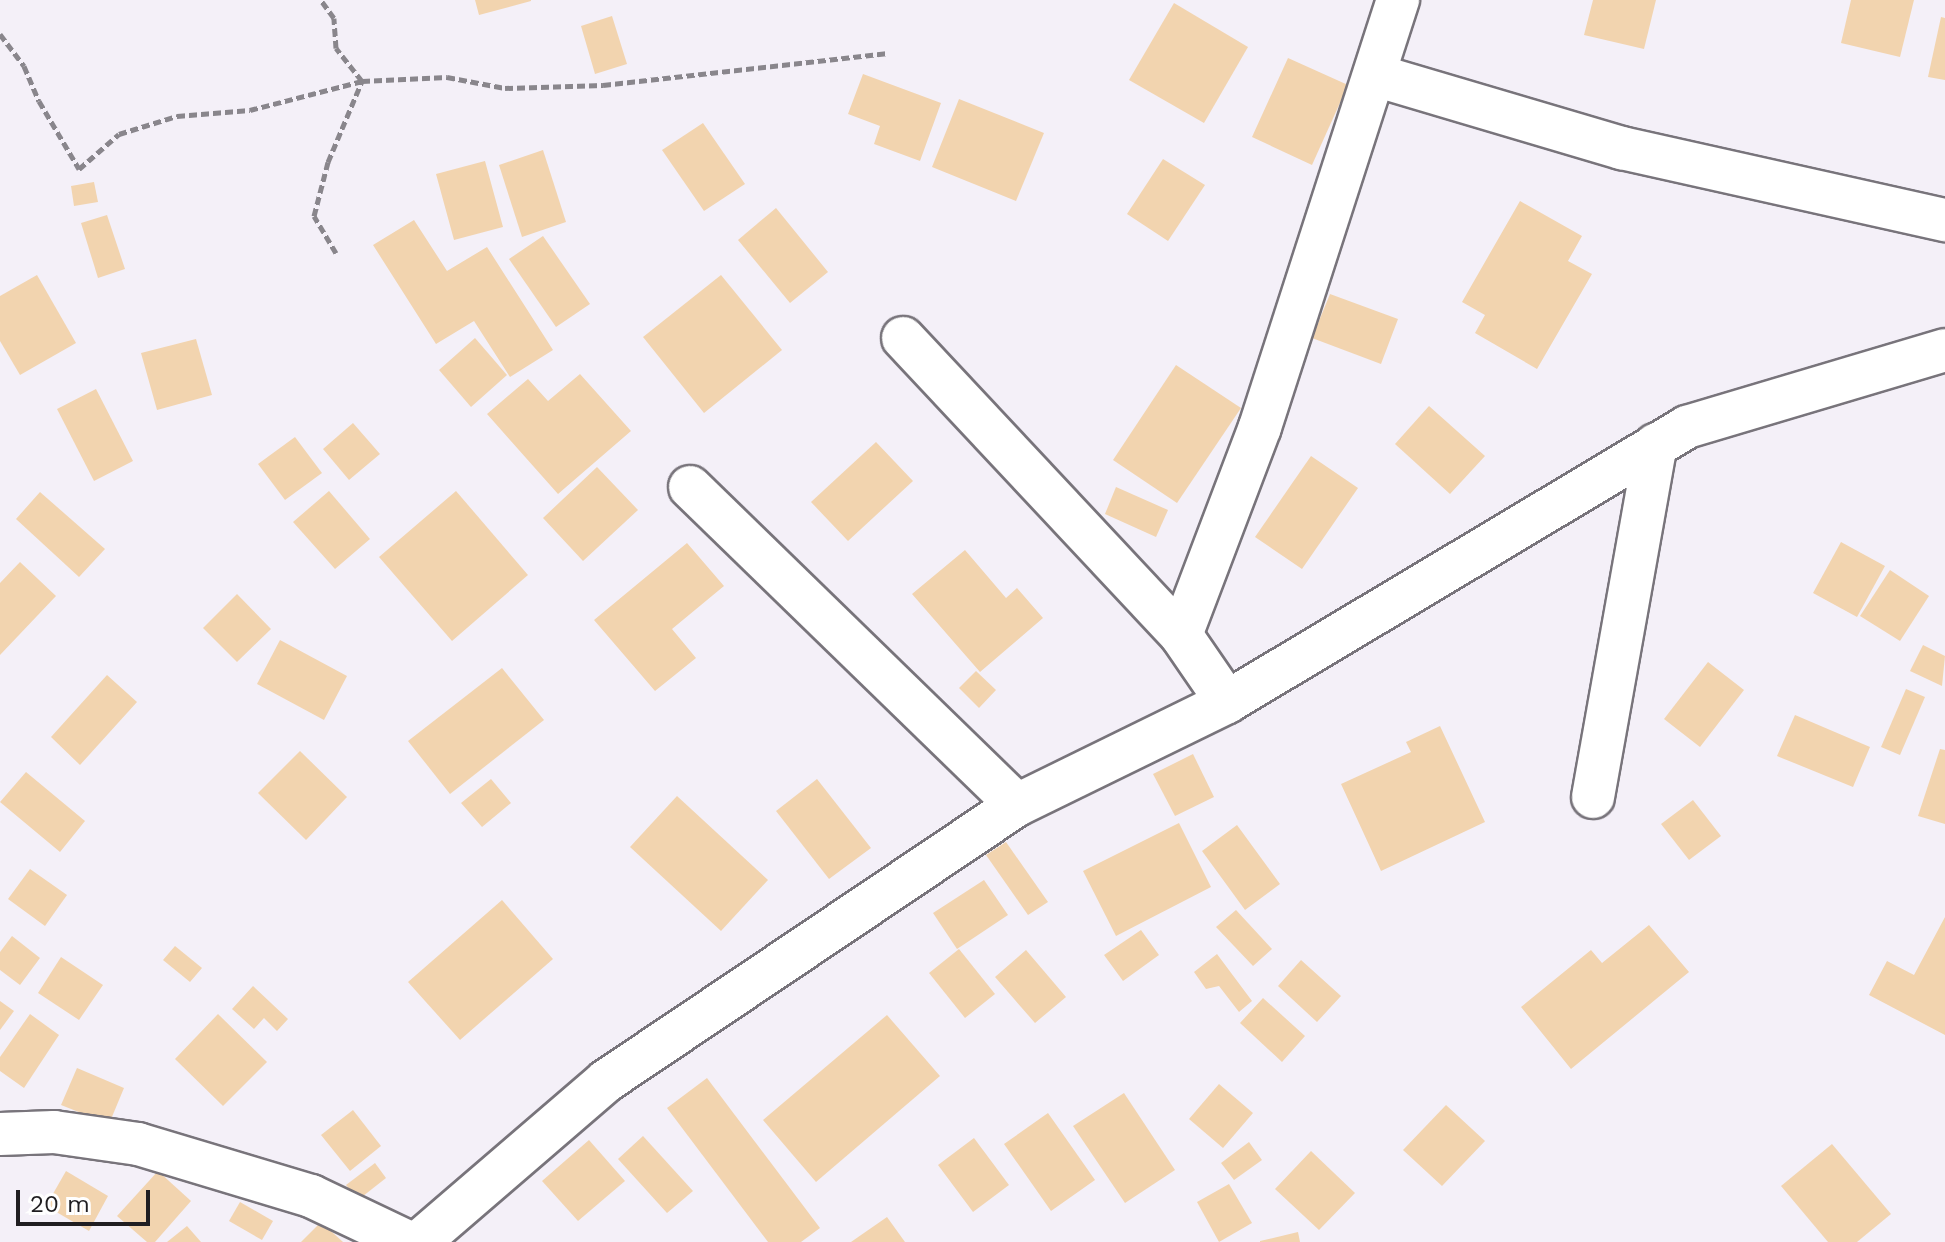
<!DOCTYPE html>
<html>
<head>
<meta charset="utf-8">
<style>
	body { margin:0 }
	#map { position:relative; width:1945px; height:1242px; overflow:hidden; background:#f4f0f8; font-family:"Work Sans",sans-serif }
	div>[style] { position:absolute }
	.building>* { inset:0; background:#f2d4af }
	.path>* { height:5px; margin-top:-2.5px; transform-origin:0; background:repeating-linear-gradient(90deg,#89868c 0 8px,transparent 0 12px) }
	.roads { filter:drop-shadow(2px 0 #78747b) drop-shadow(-2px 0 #78747b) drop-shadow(0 2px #78747b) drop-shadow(0 -2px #78747b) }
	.minor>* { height:42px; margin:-21px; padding:0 21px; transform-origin:21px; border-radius:21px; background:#fff }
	span { translate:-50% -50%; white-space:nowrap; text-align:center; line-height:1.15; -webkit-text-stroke:6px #fff; paint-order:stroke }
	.scale { position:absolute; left:16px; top:1190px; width:134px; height:36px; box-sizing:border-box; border:4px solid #201e21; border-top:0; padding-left:10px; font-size:24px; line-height:28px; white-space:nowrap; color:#201e21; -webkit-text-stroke:6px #fff; paint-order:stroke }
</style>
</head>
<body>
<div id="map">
	<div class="building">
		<div style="clip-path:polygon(475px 0,531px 0,531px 1px,479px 15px)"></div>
		<div style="clip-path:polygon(1593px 0,1656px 0,1644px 49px,1584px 35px)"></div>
		<div style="clip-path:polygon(1851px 0,1914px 0,1900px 57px,1841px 43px)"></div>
		<div style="clip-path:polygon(1174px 3px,1248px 47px,1204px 123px,1129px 80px)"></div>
		<div style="clip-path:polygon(612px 16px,627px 64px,595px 74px,581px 26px)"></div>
		<div style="clip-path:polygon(1941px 17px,1945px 18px,1945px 80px,1928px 77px)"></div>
		<div style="clip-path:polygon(1288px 58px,1348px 85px,1312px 165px,1252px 137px)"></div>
		<div style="clip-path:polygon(863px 74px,941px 103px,920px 161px,874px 144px,880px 126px,848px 114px)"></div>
		<div style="clip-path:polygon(959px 99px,1044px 133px,1016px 201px,932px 167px)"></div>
		<div style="clip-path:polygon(703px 123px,745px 184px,704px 211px,662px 150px)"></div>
		<div style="clip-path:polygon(543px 150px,566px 222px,522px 237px,499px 165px)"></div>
		<div style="clip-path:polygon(1163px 159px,1205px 185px,1168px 241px,1127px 214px)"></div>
		<div style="clip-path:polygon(485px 161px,503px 227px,454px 240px,436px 174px)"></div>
		<div style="clip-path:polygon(94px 182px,98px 202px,74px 206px,71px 186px)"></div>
		<div style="clip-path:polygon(1520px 201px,1582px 236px,1568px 261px,1592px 274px,1537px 369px,1475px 333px,1485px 315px,1462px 302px)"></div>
		<div style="clip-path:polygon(776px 208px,828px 272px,790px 303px,738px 240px)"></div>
		<div style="clip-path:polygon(107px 215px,125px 269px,98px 278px,81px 223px)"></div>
		<div style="clip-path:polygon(414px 220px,447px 271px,487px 247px,553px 350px,510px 377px,474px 321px,436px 344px,373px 245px)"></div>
		<div style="clip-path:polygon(543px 236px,590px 304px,556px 327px,509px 259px)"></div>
		<div style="clip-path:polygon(37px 275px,76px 343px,20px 375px,0 341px,0 296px)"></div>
		<div style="clip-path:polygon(721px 275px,782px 350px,704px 413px,643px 337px)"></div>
		<div style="clip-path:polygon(1330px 294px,1398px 319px,1381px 364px,1312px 338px)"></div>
		<div style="clip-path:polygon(475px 338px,507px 375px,471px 407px,439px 370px)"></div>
		<div style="clip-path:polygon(196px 339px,212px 395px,157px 410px,141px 353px)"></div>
		<div style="clip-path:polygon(1176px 365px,1241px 408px,1177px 503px,1113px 460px)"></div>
		<div style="clip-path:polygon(580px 374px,631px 431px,558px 494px,487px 414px,528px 379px,548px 401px)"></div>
		<div style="clip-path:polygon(96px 389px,133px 461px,94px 481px,57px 409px)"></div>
		<div style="clip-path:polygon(1429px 406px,1485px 456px,1450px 494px,1395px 444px)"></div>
		<div style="clip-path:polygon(353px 423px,380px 454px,349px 480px,323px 449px)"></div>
		<div style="clip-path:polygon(295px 437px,322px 473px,285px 500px,258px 464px)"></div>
		<div style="clip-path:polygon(876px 442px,913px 481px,848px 541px,811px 502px)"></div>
		<div style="clip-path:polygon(1311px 456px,1358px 488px,1302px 569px,1255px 537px)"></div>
		<div style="clip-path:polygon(597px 467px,638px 510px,583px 561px,543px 518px)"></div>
		<div style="clip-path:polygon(1116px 487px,1168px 510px,1156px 537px,1105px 514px)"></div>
		<div style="clip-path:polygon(329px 491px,370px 539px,335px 569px,293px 522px)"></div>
		<div style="clip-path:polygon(456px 491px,528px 575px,452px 641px,379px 557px)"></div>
		<div style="clip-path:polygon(40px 492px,105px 549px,79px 577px,16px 519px)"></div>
		<div style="clip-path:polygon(1841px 542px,1885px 566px,1857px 617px,1813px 593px)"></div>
		<div style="clip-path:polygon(687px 543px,724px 586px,672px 629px,696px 658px,655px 691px,594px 620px)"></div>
		<div style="clip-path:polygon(965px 550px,1006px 598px,1017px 588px,1043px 618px,980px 672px,912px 594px)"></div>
		<div style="clip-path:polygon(20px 562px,56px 596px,0 655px,0 583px)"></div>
		<div style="clip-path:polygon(1890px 570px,1929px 596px,1900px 641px,1860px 616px)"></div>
		<div style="clip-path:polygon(237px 594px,271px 629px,237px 662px,203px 628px)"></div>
		<div style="clip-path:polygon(280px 640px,347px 676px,324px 720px,257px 684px)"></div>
		<div style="clip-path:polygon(1923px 645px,1945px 656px,1942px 686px,1910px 671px)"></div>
		<div style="clip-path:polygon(1708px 662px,1744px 690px,1700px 747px,1664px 719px)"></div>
		<div style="clip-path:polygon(502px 668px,544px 720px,450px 794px,408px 741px)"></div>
		<div style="clip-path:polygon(976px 671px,996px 690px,979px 708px,959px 688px)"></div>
		<div style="clip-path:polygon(107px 675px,137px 702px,80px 765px,51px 737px)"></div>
		<div style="clip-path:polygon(1906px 689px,1925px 697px,1900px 755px,1881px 747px)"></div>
		<div style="clip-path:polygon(1795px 715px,1870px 747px,1853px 787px,1777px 756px)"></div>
		<div style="clip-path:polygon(1440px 726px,1485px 822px,1381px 871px,1341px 784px,1411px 752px,1406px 742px)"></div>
		<div style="clip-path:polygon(1940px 749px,1945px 750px,1945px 824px,1918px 816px)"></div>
		<div style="clip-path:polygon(300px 751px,347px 797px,306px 840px,258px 793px)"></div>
		<div style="clip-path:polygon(1193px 754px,1214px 797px,1175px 816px,1153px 774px)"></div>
		<div style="clip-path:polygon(26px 772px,85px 821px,60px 852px,0 802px)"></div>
		<div style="clip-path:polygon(491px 779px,511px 803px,482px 827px,461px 803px)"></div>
		<div style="clip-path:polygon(817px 779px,871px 848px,829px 879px,776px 811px)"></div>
		<div style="clip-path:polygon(677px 796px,768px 880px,721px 931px,630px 847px)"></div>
		<div style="clip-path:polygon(1693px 800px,1721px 836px,1689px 860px,1661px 824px)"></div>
		<div style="clip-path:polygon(1179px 823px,1211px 887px,1116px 936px,1083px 871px)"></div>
		<div style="clip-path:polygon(1237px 825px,1280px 884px,1245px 910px,1202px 851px)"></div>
		<div style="clip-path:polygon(1006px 842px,1048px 902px,1028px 915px,986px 855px)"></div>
		<div style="clip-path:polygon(30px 869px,67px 895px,45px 926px,8px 899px)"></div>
		<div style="clip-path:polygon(984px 880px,1008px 915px,957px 949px,933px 913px)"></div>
		<div style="clip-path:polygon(502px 900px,553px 959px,460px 1040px,408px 982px)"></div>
		<div style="clip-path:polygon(1236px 910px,1272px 949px,1253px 966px,1216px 927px)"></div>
		<div style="clip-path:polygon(1945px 917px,1945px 1035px,1869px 995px,1887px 961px,1914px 975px)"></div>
		<div style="clip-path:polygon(1649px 925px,1689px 972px,1571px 1069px,1521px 1007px,1591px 950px,1602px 963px)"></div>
		<div style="clip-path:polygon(1141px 930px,1159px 955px,1123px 981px,1104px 955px)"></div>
		<div style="clip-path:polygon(12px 936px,40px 958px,20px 985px,0 970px,0 952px)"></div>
		<div style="clip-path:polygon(175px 946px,202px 968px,190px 982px,163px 960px)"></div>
		<div style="clip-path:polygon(959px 949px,995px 994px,965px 1018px,929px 973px)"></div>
		<div style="clip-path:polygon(1026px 950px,1066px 997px,1035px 1023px,995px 977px)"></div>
		<div style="clip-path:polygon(1217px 954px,1252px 1001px,1239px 1012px,1219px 986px,1206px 989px,1194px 972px)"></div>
		<div style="clip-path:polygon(61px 957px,103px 985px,79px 1020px,38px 993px)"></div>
		<div style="clip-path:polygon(1301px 960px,1341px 996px,1317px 1022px,1278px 986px)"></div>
		<div style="clip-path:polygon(253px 986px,288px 1019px,277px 1031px,264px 1018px,254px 1029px,232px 1009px)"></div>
		<div style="clip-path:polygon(1263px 998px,1305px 1036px,1282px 1062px,1240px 1023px)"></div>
		<div style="clip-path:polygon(0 1001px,14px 1011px,0 1030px)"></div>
		<div style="clip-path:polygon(30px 1014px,59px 1035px,24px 1088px,0 1071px,0 1057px)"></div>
		<div style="clip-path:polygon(218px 1014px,267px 1062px,223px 1106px,175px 1059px)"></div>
		<div style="clip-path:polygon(887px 1015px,940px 1076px,816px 1182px,763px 1120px)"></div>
		<div style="clip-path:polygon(77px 1068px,124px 1088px,109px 1124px,61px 1105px)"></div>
		<div style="clip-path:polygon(707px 1078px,820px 1228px,801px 1242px,768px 1242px,667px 1108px)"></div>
		<div style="clip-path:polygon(1219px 1084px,1253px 1113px,1223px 1148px,1189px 1119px)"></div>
		<div style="clip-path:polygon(1124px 1093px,1175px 1170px,1125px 1203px,1073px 1126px)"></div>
		<div style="clip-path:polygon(1446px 1105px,1485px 1141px,1442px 1186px,1403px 1150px)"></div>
		<div style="clip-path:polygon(353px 1110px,381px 1146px,350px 1171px,321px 1135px)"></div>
		<div style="clip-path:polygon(1048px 1113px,1095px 1180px,1051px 1211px,1004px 1144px)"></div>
		<div style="clip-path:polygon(643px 1136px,693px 1191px,667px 1213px,618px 1159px)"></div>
		<div style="clip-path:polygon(974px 1138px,1009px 1185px,973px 1212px,938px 1165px)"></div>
		<div style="clip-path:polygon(589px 1140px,625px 1181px,578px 1221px,542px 1181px)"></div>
		<div style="clip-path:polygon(1249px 1142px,1262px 1160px,1234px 1180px,1221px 1163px)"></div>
		<div style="clip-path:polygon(1832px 1144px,1891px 1214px,1857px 1242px,1828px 1242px,1781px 1186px)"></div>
		<div style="clip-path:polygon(1311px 1151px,1355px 1193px,1319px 1230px,1275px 1189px)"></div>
		<div style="clip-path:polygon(375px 1163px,386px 1178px,358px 1200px,346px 1185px)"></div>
		<div style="clip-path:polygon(66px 1171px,108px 1196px,89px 1231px,46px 1206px)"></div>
		<div style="clip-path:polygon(158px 1171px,191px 1201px,155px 1242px,147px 1242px,117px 1216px)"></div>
		<div style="clip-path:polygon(1229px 1184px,1252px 1223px,1219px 1242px,1197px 1202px)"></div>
		<div style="clip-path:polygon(240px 1202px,273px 1221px,262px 1240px,229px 1221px)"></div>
		<div style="clip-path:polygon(887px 1217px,905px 1242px,851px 1242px)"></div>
		<div style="clip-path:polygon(321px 1222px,343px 1242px,301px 1242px)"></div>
		<div style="clip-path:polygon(187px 1226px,201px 1242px,167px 1242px)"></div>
		<div style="clip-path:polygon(1298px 1232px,1300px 1242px,1260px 1242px,1260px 1241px)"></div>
	</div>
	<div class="path">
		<div style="left:0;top:34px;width:40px;rotate:53deg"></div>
		<div style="left:24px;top:66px;width:38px;rotate:67deg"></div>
		<div style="left:39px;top:101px;width:79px;rotate:59.5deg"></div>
		<div style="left:79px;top:169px;width:53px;rotate:-41.2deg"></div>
		<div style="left:119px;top:134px;width:61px;rotate:-17.2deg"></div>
		<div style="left:177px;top:116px;width:73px;rotate:-4.7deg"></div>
		<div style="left:250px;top:110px;width:116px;rotate:-14.5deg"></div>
		<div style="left:362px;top:81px;width:42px;rotate:-128.2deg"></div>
		<div style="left:336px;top:48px;width:30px;rotate:-94deg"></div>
		<div style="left:334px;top:18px;width:22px;rotate:-126deg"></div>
		<div style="left:336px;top:253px;width:43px;rotate:-120.7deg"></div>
		<div style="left:314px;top:216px;width:56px;rotate:-75.5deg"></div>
		<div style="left:328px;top:162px;width:88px;rotate:-67.2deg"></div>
		<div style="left:362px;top:81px;width:85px;rotate:-2.7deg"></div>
		<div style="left:447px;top:77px;width:59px;rotate:10.7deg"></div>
		<div style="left:505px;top:88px;width:98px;rotate:-1.8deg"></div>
		<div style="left:603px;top:85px;width:287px;rotate:-6.4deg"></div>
	</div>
	<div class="roads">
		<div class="minor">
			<div style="left:1375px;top:75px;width:258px;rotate:16.5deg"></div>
			<div style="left:1622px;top:148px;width:331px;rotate:12.6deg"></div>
			<div style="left:903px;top:338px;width:407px;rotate:46.9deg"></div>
			<div style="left:1181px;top:635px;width:81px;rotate:55.5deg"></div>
			<div style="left:690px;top:487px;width:456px;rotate:44.2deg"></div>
			<div style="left:1181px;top:635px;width:222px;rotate:-69.2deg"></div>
			<div style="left:1260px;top:427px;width:449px;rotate:-72.1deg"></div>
			<div style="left:1593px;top:797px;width:358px;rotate:-79.9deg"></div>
			<div style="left:0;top:1134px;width:54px;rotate:-2.1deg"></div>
			<div style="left:54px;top:1132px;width:85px;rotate:8.1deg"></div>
			<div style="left:138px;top:1144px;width:181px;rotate:16.7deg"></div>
			<div style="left:311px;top:1196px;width:107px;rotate:25.4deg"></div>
			<div style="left:419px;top:1242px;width:247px;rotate:-40.7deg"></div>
			<div style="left:606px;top:1081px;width:495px;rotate:-33.9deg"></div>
			<div style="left:1017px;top:805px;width:234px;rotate:-26.1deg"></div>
			<div style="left:1227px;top:702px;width:536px;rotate:-30.87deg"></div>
			<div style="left:1687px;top:427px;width:269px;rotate:-16.6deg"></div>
		</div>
	</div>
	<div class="scale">20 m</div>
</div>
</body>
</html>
